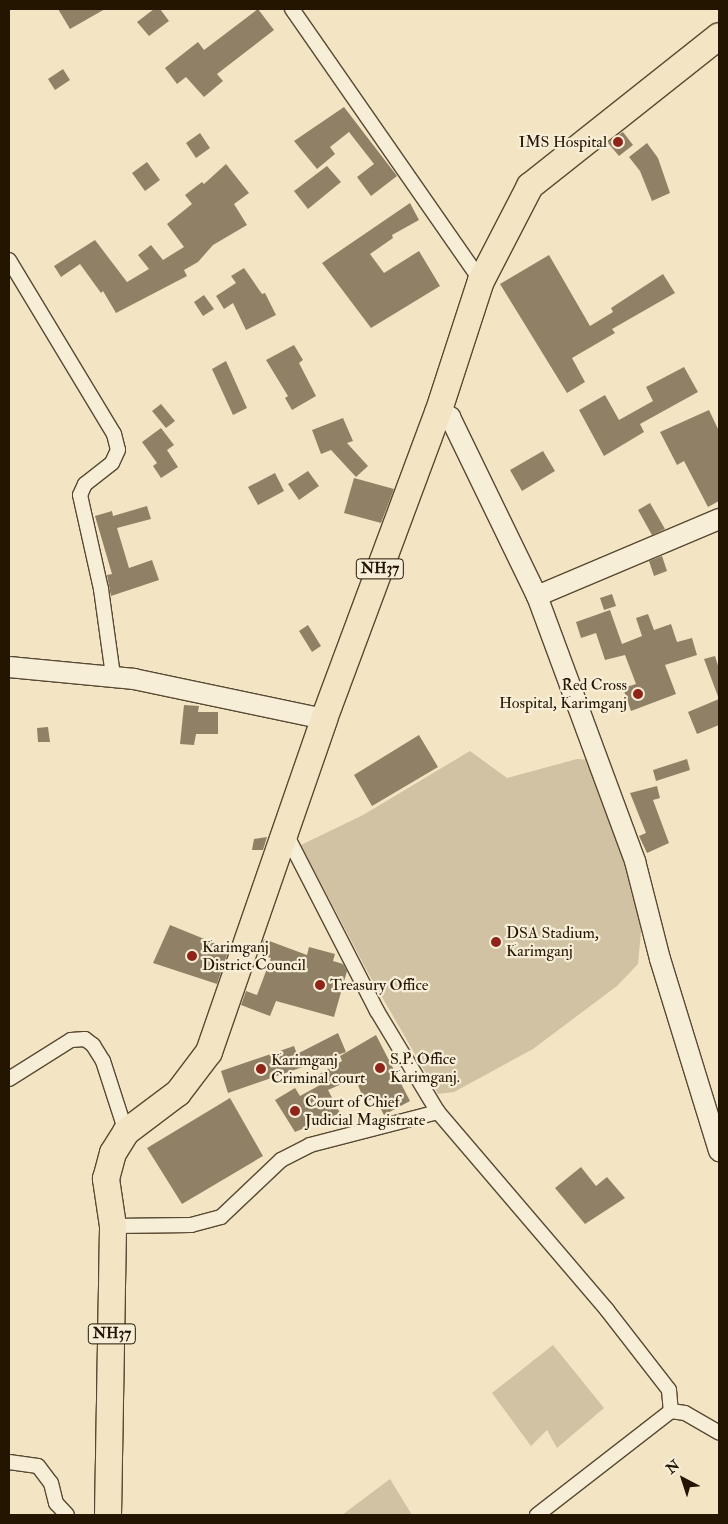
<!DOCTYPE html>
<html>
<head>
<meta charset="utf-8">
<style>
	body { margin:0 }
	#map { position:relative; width:728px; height:1524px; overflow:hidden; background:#f3e5c3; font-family:"IM FELL Double Pica",serif }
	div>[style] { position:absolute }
	.green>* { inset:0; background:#d0c2a2 }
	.building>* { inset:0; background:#908166 }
	.roads { filter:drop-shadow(1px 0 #584932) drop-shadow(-1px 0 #584932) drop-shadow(0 1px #584932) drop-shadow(0 -1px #584932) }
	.street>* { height:14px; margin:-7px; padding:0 7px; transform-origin:7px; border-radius:7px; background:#f7eed8 }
	.secondary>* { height:20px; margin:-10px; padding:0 10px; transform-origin:10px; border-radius:10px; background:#f7eed8 }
	.highway>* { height:26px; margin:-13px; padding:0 13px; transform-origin:13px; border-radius:13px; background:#f3e5c3 }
	.dots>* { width:14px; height:14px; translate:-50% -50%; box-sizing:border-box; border:2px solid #f7eed8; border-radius:50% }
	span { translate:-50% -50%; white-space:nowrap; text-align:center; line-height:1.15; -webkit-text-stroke:4.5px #f7eed8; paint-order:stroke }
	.shield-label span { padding:1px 4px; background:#f7eed8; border:1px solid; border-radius:4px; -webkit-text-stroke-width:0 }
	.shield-label { font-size:15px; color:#241501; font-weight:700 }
	.poi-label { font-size:16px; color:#241501 }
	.right { translate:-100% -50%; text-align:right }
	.left { translate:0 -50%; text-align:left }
	.frame { position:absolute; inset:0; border:10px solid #241501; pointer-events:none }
	.north { position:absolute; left:658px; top:1454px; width:50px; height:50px; -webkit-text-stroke:4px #f7eed8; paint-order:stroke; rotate:320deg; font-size:14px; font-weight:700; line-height:20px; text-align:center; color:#241501 }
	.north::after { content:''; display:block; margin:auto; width:18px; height:22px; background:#241501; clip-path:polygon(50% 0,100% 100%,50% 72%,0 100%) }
</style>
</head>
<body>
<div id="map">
	<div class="green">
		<div style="clip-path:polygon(470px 751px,507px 778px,577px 759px,592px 760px,642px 921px,638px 964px,617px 986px,533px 1049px,454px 1092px,438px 1094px,367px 971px,301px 845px,363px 815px)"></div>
		<div style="clip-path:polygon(553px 1345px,604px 1408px,557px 1448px,547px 1430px,531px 1446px,492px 1393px)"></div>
		<div style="clip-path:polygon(390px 1479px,412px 1515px,342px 1515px)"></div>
	</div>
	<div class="building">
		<div style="clip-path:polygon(58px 9px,105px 9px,70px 29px)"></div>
		<div style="clip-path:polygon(154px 9px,160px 9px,169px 21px,149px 36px,137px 22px)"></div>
		<div style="clip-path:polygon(258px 9px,274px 30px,217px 74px,223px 81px,204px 97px,186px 77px,177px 84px,165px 68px,198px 42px,204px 50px)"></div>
		<div style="clip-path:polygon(63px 69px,70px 80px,55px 90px,48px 79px)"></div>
		<div style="clip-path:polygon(344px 107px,397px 176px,371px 196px,357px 177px,374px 164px,349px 132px,330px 147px,335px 154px,317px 169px,294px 141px)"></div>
		<div style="clip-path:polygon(623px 132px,633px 145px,619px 156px,608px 143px)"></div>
		<div style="clip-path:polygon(200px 133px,210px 148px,196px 158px,186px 143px)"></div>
		<div style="clip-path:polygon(647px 143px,658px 158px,670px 193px,652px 201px,640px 171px,629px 157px)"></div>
		<div style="clip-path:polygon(147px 162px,160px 180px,145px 191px,132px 173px)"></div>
		<div style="clip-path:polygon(226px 164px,249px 193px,234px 204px,247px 225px,213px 245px,198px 262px,184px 270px,187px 276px,116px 313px,103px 291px,101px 293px,80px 264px,61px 277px,54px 266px,95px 240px,127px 282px,149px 269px,138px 255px,151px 245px,163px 260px,184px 247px,167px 224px,192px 204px,185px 195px,202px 182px,204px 184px)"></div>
		<div style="clip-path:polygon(327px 166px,341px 182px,308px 209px,294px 191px)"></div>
		<div style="clip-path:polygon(410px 203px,419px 220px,392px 235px,393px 238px,370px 254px,384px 273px,419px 251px,440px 286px,371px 328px,322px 263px)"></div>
		<div style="clip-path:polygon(549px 255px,590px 326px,613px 312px,611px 308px,663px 274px,675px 293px,612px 329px,615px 333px,572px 358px,585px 382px,567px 393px,500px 284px)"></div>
		<div style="clip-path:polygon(244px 268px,262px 294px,265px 293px,276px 315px,246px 330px,233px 303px,224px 309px,216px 296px,236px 283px,231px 276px)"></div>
		<div style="clip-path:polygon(204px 295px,214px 309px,203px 316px,194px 302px)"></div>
		<div style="clip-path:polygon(294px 345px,303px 360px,299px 363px,316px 396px,292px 410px,285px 398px,288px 396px,266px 360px)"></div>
		<div style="clip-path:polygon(226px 361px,247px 408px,233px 415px,212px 369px)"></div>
		<div style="clip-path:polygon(684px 367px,698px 392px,640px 424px,644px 432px,604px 456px,579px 410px,605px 395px,619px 420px,653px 401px,646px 387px)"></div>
		<div style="clip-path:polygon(161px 404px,175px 421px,166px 428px,152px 411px)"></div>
		<div style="clip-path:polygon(709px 410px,719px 431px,719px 501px,708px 507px,684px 461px,677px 465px,660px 432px)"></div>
		<div style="clip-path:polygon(343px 418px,353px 441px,347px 443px,368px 466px,356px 477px,331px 450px,321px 454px,312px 430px)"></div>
		<div style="clip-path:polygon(161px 428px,174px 445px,167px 450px,178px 467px,161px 478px,153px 466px,157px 463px,142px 442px)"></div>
		<div style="clip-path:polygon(543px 451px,555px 471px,522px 491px,510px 470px)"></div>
		<div style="clip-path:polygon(308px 471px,319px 486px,299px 500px,288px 484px)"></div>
		<div style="clip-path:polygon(275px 473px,284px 491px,258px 505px,248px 487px)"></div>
		<div style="clip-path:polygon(354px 478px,394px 489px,381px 523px,344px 513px)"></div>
		<div style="clip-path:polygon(650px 503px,665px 529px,652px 535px,638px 510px)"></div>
		<div style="clip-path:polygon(147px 506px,151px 519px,117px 528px,129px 568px,152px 560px,159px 580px,111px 596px,107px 575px,112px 574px,95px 516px,112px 511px,113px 516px)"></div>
		<div style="clip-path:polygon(662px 556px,667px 571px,654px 576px,649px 561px)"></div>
		<div style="clip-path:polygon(612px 594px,616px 606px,604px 610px,600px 598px)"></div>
		<div style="clip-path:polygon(610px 610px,622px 644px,642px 636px,636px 618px,648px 614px,654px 630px,671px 624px,677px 642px,692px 638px,697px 655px,665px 665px,676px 694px,631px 711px,623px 688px,636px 684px,625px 655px,605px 660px,596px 633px,581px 638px,576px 622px)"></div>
		<div style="clip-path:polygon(308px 625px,321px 646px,312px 652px,299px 631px)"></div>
		<div style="clip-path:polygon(715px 656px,719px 669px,719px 725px,697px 734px,688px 712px,719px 699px,704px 659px)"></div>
		<div style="clip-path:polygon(184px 705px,199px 706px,198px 712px,218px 712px,218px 734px,196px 734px,194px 745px,180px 744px)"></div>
		<div style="clip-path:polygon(48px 727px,50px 742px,38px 742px,37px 728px)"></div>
		<div style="clip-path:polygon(419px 735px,438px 767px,372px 806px,354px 775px)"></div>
		<div style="clip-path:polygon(687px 759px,690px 770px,656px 781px,653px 770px)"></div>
		<div style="clip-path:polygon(657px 786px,660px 798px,653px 800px,669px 843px,647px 853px,639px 836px,646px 833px,630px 793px)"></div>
		<div style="clip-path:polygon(267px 837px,263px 850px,252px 850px,254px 839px)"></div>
		<div style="clip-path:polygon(170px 925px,229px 949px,217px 984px,153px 963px)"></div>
		<div style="clip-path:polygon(264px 939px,307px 955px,309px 947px,335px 954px,333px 961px,343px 964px,347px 971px,334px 1017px,276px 1001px,270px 1016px,241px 1005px,246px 991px,257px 995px,271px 958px,259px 954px)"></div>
		<div style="clip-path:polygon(338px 1033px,346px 1052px,228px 1093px,221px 1071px,294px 1046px,297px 1054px)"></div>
		<div style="clip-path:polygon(376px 1035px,410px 1101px,384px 1115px,375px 1098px,365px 1102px,355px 1078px,328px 1090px,340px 1113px,295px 1132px,275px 1100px,295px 1088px,300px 1096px,320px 1085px,316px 1076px,342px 1061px,340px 1056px)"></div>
		<div style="clip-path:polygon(230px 1098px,263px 1156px,182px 1204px,147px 1148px)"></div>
		<div style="clip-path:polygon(581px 1167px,596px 1186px,607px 1177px,625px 1198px,585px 1224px,555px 1188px)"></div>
	</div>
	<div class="roads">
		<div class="street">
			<div style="left:292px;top:9px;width:331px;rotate:55.2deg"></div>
			<div style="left:9px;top:260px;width:203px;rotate:58.9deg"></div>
			<div style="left:114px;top:434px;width:16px;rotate:76deg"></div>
			<div style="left:118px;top:450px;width:14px;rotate:115deg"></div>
			<div style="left:112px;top:463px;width:34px;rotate:142deg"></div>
			<div style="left:85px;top:484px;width:12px;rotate:114deg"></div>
			<div style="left:80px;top:495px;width:96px;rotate:77.4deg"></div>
			<div style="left:101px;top:589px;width:88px;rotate:82.1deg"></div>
			<div style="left:285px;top:832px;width:201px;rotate:62.8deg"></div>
			<div style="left:377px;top:1011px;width:118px;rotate:58.9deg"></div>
			<div style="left:438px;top:1112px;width:260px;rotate:49.5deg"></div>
			<div style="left:607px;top:1310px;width:101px;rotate:52.2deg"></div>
			<div style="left:669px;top:1390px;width:21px;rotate:85deg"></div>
			<div style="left:9px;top:1079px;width:73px;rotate:-32.2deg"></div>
			<div style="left:71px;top:1040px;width:14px;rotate:-4deg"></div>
			<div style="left:85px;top:1039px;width:10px;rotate:37deg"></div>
			<div style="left:93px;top:1045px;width:19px;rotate:58deg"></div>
			<div style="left:103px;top:1061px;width:75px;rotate:72.1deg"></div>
			<div style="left:113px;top:1226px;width:78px;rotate:-0.7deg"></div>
			<div style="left:191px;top:1225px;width:31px;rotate:-15deg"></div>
			<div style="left:221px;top:1217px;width:83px;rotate:-43.5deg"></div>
			<div style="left:281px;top:1160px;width:33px;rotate:-27deg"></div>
			<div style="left:310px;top:1145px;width:132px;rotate:-14.5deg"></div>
			<div style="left:9px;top:1462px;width:29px;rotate:8deg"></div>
			<div style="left:38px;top:1466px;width:21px;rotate:53deg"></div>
			<div style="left:51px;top:1483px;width:21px;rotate:76deg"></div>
			<div style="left:56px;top:1503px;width:16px;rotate:47deg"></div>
			<div style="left:537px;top:1515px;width:170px;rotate:-37.8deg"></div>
			<div style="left:671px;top:1411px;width:14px;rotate:8deg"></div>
			<div style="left:685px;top:1413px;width:39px;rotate:30deg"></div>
		</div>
		<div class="secondary">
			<div style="left:438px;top:413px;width:13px;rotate:18deg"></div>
			<div style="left:450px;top:417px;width:199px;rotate:64.1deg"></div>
			<div style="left:537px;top:596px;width:283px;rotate:69.7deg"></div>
			<div style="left:635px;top:861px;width:101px;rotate:75.7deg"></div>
			<div style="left:660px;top:959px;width:201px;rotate:72.9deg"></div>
			<div style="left:537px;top:596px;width:198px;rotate:-22.9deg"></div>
			<div style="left:9px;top:667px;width:126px;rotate:5.5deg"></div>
			<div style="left:134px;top:679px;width:194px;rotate:11.9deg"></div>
		</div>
		<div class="highway">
			<div style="left:108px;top:1515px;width:289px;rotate:-89deg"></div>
			<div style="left:113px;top:1226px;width:48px;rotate:-98.5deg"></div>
			<div style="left:106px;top:1179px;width:27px;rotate:-75deg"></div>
			<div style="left:113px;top:1153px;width:25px;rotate:-58deg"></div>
			<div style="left:126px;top:1132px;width:65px;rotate:-36.9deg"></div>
			<div style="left:178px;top:1093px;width:51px;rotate:-52.9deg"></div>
			<div style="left:209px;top:1052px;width:352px;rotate:-70.9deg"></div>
			<div style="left:324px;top:719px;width:327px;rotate:-69.6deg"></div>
			<div style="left:438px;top:413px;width:139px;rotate:-72deg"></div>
			<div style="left:481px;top:281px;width:107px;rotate:-62.7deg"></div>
			<div style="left:530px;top:186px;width:241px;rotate:-38.4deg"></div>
		</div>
	</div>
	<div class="dots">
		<div style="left:618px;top:142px;background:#8f2418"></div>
		<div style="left:638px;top:694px;background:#8f2418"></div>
		<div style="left:496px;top:942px;background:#8f2418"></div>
		<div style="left:192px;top:956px;background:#8f2418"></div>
		<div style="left:320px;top:985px;background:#8f2418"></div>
		<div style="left:380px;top:1068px;background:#8f2418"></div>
		<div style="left:261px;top:1069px;background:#8f2418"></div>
		<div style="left:295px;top:1111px;background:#8f2418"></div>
	</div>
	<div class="shield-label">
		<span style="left:380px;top:569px">NH37</span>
		<span style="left:112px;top:1334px">NH37</span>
	</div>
	<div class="poi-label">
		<span class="right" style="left:607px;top:142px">IMS Hospital</span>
		<span class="right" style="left:627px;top:694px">Red Cross<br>Hospital, Karimganj</span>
		<span class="left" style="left:506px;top:942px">DSA Stadium,<br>Karimganj</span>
		<span class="left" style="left:202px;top:956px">Karimganj<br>District Council</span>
		<span class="left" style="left:330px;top:985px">Treasury Office</span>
		<span class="left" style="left:390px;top:1068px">S.P. Office<br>Karimganj.</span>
		<span class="left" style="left:271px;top:1069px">Karimganj<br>Criminal court</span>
		<span class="left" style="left:305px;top:1111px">Court of Chief<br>Judicial Magistrate</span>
	</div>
	<div class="frame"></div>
	<div class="north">N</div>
</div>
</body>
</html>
